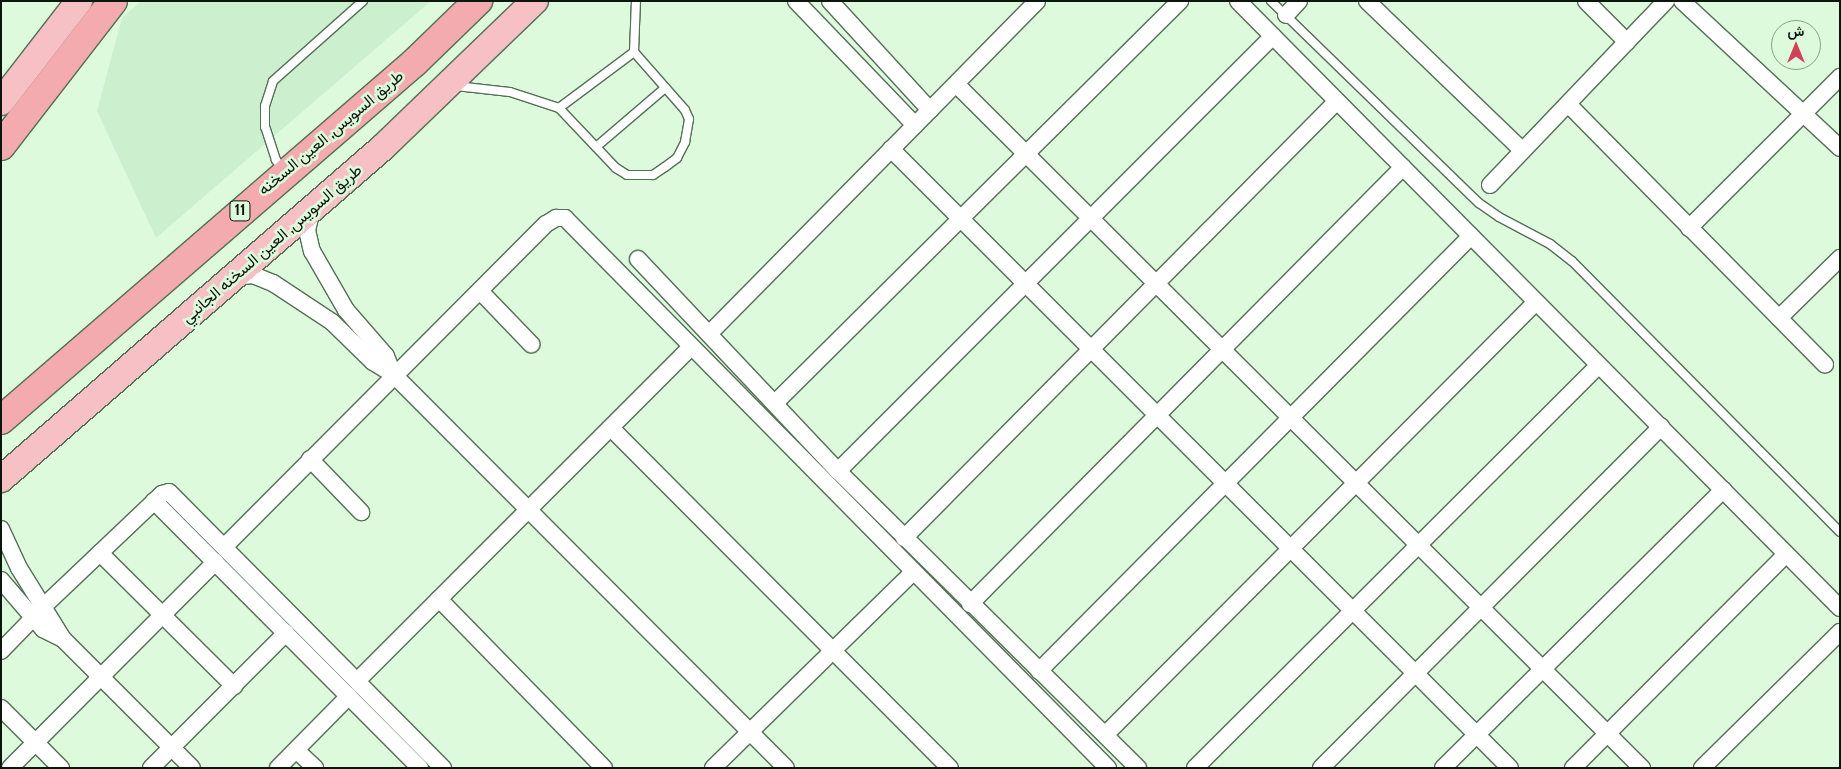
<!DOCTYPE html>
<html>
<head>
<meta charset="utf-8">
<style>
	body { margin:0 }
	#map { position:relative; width:1841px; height:769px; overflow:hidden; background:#ddfadd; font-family:Cabin,Vazirmatn,sans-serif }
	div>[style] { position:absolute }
	.built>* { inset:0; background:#ccf0cd }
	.roads { filter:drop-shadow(1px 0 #556f56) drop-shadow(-1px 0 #556f56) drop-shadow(0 1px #556f56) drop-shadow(0 -1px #556f56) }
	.service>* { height:8px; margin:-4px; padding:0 4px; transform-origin:4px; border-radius:4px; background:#fff }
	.minor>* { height:16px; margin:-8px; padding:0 8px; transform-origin:8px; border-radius:8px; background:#fff }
	.primary>* { height:26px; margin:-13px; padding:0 13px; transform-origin:13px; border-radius:13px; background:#f6c0c4 }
	.trunk>* { height:28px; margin:-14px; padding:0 14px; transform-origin:14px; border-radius:14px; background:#f3abb0 }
	span { translate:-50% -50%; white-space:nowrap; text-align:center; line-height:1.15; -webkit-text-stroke:5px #ddfadd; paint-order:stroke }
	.shield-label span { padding:1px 4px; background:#ddfadd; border:1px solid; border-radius:4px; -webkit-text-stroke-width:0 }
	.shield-label { font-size:15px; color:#0b160c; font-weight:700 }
	.street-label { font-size:16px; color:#0b160c }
	.frame { position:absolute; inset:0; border:2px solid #0b160c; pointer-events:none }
	.north { position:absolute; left:1771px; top:20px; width:50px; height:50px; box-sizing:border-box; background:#ddfadd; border:1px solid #899f89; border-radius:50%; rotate:0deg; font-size:14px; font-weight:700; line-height:20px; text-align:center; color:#0b160c }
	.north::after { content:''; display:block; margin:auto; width:18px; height:22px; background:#d14157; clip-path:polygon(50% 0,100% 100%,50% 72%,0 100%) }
</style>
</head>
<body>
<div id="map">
	<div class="built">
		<div style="clip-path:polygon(141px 1px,431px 1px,156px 238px,97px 111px,122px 18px)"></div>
	</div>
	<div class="roads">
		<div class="service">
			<div style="left:1271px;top:1px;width:290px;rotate:44.2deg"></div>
			<div style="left:1479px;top:203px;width:24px;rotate:35deg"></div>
			<div style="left:1499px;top:217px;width:58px;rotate:27.9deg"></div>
			<div style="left:1550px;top:244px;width:28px;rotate:38deg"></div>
			<div style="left:1572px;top:261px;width:381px;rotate:45.3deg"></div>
			<div style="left:456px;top:86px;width:54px;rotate:6.3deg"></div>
			<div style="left:510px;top:92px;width:52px;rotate:18.1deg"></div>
			<div style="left:559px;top:108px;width:94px;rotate:-36.7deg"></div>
			<div style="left:634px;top:52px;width:51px;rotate:-87.8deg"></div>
			<div style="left:559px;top:108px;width:83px;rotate:46.5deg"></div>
			<div style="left:616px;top:168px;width:13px;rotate:32deg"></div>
			<div style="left:627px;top:175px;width:26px"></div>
			<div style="left:653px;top:175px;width:14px;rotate:-34deg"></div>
			<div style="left:665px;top:167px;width:15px;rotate:-37deg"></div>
			<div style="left:677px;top:158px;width:18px;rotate:-63deg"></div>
			<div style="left:685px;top:142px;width:23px;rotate:-80deg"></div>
			<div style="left:689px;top:119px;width:10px;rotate:-114deg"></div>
			<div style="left:685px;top:110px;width:77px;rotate:-131.3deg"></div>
			<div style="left:596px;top:147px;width:91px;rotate:-40.5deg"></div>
			<div style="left:284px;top:170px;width:13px;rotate:-129deg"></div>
			<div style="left:276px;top:160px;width:35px;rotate:-108deg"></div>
			<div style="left:265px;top:127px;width:21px;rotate:-90deg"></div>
			<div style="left:265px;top:106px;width:26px;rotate:-72deg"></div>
			<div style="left:273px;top:81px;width:120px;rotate:-41.6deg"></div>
		</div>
		<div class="minor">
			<div style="left:796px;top:1px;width:172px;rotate:46.2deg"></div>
			<div style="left:830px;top:1px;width:148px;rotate:47.5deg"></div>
			<div style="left:1238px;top:1px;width:855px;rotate:45.24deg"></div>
			<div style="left:1367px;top:1px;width:216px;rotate:43.9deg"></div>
			<div style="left:1586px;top:1px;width:58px;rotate:45deg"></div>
			<div style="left:1682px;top:1px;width:216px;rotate:42.9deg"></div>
			<div style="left:1286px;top:15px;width:19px;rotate:-47deg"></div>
			<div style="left:956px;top:84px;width:969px;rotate:44.92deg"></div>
			<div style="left:1568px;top:104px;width:366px;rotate:45.4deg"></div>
			<div style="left:891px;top:149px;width:875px;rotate:45deg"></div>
			<div style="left:1490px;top:185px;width:255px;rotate:-46.3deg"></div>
			<div style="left:312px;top:209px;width:22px;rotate:103deg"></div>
			<div style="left:307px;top:230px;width:22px;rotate:77deg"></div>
			<div style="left:312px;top:251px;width:68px;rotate:60deg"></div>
			<div style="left:346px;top:310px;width:61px;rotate:49deg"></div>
			<div style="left:386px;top:356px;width:19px;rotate:69deg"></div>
			<div style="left:1689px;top:228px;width:214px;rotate:-45deg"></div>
			<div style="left:638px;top:259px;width:291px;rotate:46.7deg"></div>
			<div style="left:838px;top:471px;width:422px;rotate:44.7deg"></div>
			<div style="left:234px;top:277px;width:19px;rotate:-6deg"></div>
			<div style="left:253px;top:275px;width:22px;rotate:22deg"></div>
			<div style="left:273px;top:283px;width:71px;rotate:33.5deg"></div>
			<div style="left:332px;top:322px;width:57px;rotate:44.3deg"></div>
			<div style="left:373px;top:362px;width:23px;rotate:31deg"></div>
			<div style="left:393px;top:374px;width:556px;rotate:45.07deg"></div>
			<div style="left:480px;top:291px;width:74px;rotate:46.1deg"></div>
			<div style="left:1779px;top:318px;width:86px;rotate:-44.5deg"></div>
			<div style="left:709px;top:334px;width:467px;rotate:-45.4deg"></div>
			<div style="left:775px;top:403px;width:571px;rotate:-44.79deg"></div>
			<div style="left:611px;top:428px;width:480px;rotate:45.1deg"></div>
			<div style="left:310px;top:459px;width:74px;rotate:46.1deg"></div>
			<div style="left:838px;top:471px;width:615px;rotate:-45deg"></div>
			<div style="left:154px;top:501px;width:377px;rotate:45.1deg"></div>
			<div style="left:1px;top:529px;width:43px;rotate:65.2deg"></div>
			<div style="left:19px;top:568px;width:84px;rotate:58.2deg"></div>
			<div style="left:63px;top:639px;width:182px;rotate:45deg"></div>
			<div style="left:904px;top:538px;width:615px;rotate:-45.26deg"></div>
			<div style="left:224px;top:547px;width:456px;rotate:-45.1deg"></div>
			<div style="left:546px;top:224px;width:12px;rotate:-31deg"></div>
			<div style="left:556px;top:218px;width:9px"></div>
			<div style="left:565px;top:218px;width:773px;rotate:45.37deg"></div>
			<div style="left:100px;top:553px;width:189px;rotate:44.8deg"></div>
			<div style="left:1px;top:580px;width:65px;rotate:49.4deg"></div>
			<div style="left:43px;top:629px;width:22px;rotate:27deg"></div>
			<div style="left:439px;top:599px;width:236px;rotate:45.7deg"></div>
			<div style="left:970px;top:604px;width:615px;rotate:-45.26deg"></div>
			<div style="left:44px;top:606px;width:163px;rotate:-43.5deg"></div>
			<div style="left:162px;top:494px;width:7px;rotate:-16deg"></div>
			<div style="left:169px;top:492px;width:389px;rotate:45.2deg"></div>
			<div style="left:1px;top:651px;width:46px;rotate:-45.9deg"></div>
			<div style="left:1039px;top:671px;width:613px;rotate:-45.2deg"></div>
			<div style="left:358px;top:680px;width:470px;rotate:-45deg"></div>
			<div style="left:1px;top:708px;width:85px;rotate:45deg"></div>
			<div style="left:1105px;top:735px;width:611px;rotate:-45.13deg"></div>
			<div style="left:296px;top:750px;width:26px;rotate:43deg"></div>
			<div style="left:10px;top:768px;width:291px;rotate:-45.1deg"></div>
			<div style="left:151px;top:768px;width:191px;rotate:-45deg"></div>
			<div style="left:278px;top:768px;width:101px;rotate:-45.4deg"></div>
			<div style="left:713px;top:768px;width:280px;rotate:-44.4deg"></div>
			<div style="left:1195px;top:768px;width:569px;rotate:-44.93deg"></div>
			<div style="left:1321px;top:768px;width:482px;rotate:-45.1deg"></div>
			<div style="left:1443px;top:768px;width:395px;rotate:-44.8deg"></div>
			<div style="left:1573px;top:768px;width:302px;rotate:-45.1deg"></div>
			<div style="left:1702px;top:768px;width:194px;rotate:-44.6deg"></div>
		</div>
		<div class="primary">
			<div style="left:1px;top:102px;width:128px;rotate:-52.3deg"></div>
			<div style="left:1px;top:479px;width:505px;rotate:-40.98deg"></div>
			<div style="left:382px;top:148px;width:212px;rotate:-43.9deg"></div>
		</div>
		<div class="trunk">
			<div style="left:1px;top:146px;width:183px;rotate:-52.3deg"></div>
			<div style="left:1px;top:420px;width:547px;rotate:-40.85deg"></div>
			<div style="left:415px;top:62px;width:88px;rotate:-44.1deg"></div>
		</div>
	</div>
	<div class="shield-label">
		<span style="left:240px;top:211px">11</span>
	</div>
	<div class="street-label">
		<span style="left:331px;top:133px;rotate:-40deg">طريق السويس, العين السخنه</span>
		<span style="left:272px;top:244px;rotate:-41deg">طريق السويس, العين السخنه الجانبي</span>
	</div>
	<div class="frame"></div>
	<div class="north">ش</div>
</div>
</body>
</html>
